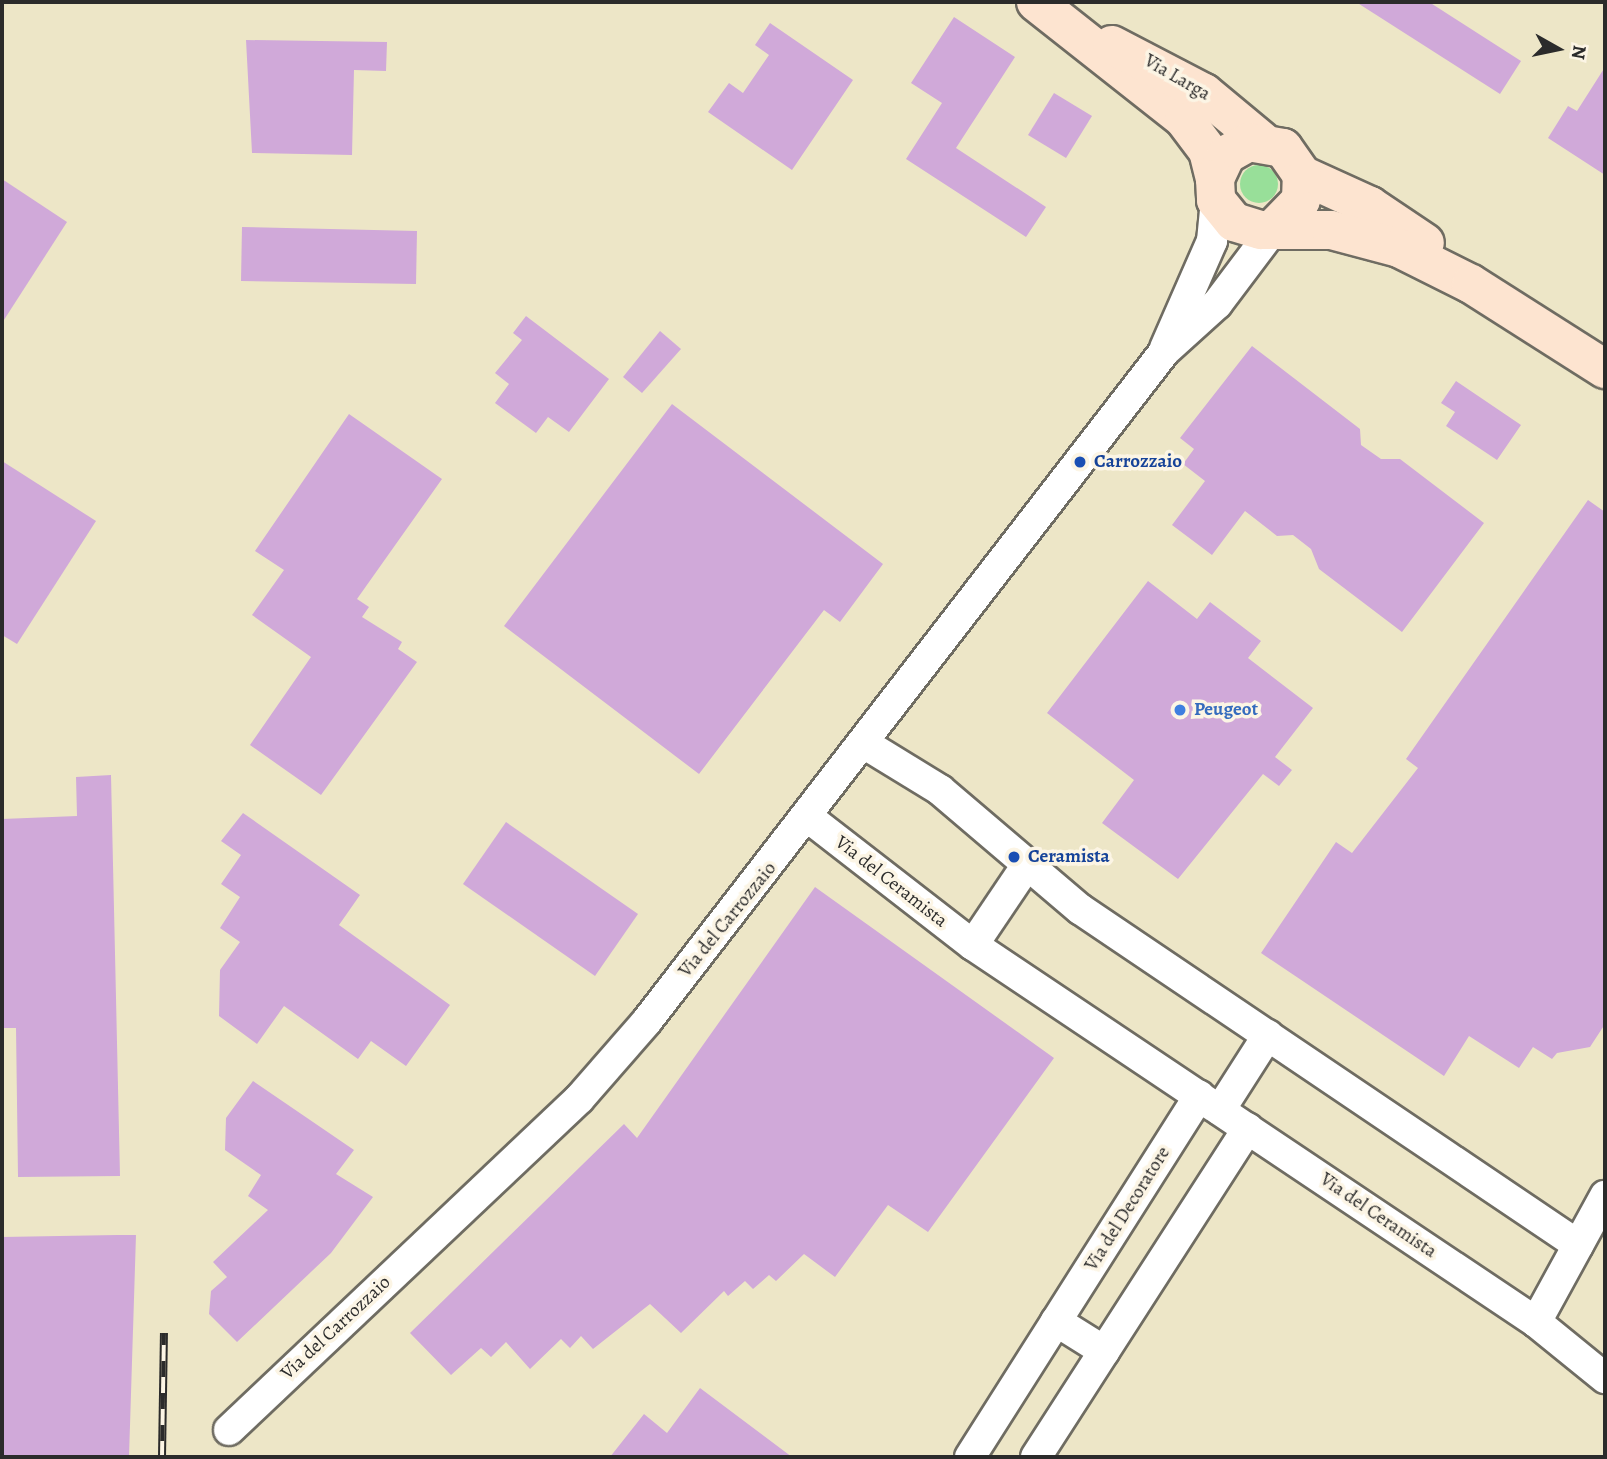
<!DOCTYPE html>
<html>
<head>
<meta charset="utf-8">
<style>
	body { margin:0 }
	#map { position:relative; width:1607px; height:1459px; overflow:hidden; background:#ede6c7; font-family:Alegreya,serif }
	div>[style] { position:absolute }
	.green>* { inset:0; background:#98df99 }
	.round { border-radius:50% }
	.building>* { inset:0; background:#d0a9d9 }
	.roads { filter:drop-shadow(2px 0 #6f6c62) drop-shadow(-2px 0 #6f6c62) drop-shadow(0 2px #6f6c62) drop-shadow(0 -2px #6f6c62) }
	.minor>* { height:30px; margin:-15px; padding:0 15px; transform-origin:15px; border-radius:15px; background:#fff }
	.secondary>* { height:38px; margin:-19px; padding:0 19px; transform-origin:19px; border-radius:19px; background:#fde4d0 }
	.rail>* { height:8px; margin-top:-4px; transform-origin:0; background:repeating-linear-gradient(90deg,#fcf5e5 0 16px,#2b2b2b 0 32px); box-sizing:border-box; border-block:2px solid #2b2b2b }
	.dots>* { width:19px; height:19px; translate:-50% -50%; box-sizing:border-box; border:4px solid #fcf5e5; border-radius:50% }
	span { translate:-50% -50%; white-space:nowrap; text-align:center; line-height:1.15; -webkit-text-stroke:7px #fcf5e5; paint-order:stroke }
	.street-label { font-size:19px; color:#2b2b2b }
	.transit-label { font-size:19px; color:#164399; font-weight:700 }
	.left { translate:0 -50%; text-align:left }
	.shop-label { font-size:19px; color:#366cbe; font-weight:700 }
	.frame { position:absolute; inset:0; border:4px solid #2b2b2b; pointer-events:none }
	.north { position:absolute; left:1523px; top:14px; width:70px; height:70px; -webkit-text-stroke:5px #fcf5e5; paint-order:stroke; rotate:99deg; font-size:19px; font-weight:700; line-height:28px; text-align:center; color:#2b2b2b }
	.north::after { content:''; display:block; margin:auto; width:24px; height:32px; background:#2b2b2b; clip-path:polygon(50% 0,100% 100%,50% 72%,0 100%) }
</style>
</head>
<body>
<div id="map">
	<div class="green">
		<div class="round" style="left:1240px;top:165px;width:38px;height:38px"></div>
	</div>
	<div class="building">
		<div style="clip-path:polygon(1356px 2px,1429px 2px,1521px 61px,1500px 94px)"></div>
		<div style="clip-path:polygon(954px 17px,1015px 57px,956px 148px,1046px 207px,1026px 237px,906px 159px,942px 103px,911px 83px)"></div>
		<div style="clip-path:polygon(770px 23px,853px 80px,792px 170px,708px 112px,729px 83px,743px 93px,769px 55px,755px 45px)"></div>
		<div style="clip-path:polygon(246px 40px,387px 42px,386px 71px,354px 70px,352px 155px,252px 153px)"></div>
		<div style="clip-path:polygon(1605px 67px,1605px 175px,1548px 138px,1568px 106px,1577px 111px)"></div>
		<div style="clip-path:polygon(1054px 93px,1092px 116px,1066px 158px,1028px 135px)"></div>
		<div style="clip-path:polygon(2px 179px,67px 222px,2px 323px)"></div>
		<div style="clip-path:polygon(242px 227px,417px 231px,416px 284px,241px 281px)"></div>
		<div style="clip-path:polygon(526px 316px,609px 379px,569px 432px,548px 417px,536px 433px,495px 403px,509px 384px,495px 373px,522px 340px,513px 333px)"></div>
		<div style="clip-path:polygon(660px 331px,681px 349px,642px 393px,623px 377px)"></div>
		<div style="clip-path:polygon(1252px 346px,1360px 429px,1361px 445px,1381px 459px,1400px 459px,1484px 523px,1402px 632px,1319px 569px,1311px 549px,1293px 535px,1277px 536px,1245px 511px,1212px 555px,1172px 525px,1205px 481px,1183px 464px,1194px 449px,1180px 438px)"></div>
		<div style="clip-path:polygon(1456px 381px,1521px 425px,1497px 460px,1446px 426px,1455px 412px,1441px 403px)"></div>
		<div style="clip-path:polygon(672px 404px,883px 564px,840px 622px,824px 610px,699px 774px,504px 626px)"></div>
		<div style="clip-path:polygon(349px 414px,442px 479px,357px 599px,369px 607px,362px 617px,402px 642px,398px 649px,417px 662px,321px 795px,250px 745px,311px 657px,252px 615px,284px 570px,255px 551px)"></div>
		<div style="clip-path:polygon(2px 461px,96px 521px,17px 644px,2px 635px)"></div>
		<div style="clip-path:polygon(1588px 500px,1605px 512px,1605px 1024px,1590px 1047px,1557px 1053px,1552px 1059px,1533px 1047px,1519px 1068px,1469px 1036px,1444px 1076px,1261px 953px,1336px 842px,1352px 853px,1418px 768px,1406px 759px)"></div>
		<div style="clip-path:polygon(1148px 581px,1197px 619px,1210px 602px,1261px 641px,1248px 658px,1313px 708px,1275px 757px,1292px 770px,1279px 786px,1263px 774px,1178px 879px,1102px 823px,1134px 780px,1047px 713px)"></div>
		<div style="clip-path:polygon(111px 775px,120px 1176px,18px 1177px,16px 1028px,2px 1028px,2px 819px,77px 816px,76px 777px)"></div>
		<div style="clip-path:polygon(243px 813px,360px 895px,339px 925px,450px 1005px,406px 1066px,371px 1041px,358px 1059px,284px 1006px,257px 1044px,219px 1016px,220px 970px,240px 942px,220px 928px,240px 897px,221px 884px,241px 855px,221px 841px)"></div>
		<div style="clip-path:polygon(506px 822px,638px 914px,595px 976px,463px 884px)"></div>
		<div style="clip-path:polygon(815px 887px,1054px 1058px,928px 1232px,888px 1205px,835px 1277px,804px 1254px,776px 1281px,769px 1275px,753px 1289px,745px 1281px,728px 1296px,724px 1291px,681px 1333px,650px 1304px,593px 1349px,581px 1336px,570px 1348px,561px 1339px,530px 1369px,506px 1342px,491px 1357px,481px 1348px,451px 1375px,410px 1333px,624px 1124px,637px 1138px)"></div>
		<div style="clip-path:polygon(253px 1081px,354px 1150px,336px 1174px,373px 1197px,331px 1253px,237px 1342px,209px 1314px,211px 1291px,227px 1277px,213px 1262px,268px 1210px,248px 1196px,261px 1175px,225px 1150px,226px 1118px)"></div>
		<div style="clip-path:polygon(117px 1235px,136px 1235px,129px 1457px,2px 1457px,2px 1237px)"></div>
		<div style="clip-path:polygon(700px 1388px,792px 1457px,610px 1457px,644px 1414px,667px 1433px)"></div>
	</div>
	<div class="roads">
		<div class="minor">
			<div style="left:1165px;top:348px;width:117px;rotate:-66.3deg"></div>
			<div style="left:1212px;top:241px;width:41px;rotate:-84.4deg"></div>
			<div style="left:865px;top:744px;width:88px;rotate:31.5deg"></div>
			<div style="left:940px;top:790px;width:184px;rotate:40.4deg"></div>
			<div style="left:1080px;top:909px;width:601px;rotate:34.01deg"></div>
			<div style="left:809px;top:818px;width:207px;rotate:37.8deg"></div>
			<div style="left:973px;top:945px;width:678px;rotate:33.81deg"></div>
			<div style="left:1536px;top:1322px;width:89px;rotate:39.1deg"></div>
			<div style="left:973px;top:945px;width:93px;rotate:-56deg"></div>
			<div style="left:1220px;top:1110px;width:89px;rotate:-57.4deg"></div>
			<div style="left:1056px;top:1321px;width:57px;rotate:32deg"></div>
			<div style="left:1536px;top:1322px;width:144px;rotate:-61.3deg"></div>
			<div style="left:229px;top:1430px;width:482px;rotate:-43.4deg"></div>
			<div style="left:579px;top:1099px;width:103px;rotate:-48.9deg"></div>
			<div style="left:647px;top:1021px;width:845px;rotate:-52.3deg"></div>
			<div style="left:1164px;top:352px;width:72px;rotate:-42.2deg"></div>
			<div style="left:1217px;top:304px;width:96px;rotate:-53deg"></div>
			<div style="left:970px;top:1457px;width:428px;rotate:-57.6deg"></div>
			<div style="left:1036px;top:1457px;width:391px;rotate:-57.2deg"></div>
		</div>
		<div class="secondary">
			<div style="left:1036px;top:2px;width:189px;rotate:38.3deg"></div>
			<div style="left:1184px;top:119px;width:40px;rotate:53deg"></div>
			<div style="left:1208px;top:151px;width:29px;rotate:76deg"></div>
			<div style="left:1112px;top:45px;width:104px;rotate:27.6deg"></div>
			<div style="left:1204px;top:93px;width:75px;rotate:39.6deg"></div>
			<div style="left:1302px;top:175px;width:75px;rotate:24.5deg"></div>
			<div style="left:1370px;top:206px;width:66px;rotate:33.9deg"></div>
			<div style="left:1275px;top:227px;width:37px;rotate:-46deg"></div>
			<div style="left:1301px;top:200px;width:25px;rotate:-88deg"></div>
			<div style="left:1302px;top:175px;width:33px;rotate:-125deg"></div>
			<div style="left:1283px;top:148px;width:35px;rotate:-170deg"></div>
			<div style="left:1249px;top:142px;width:26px;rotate:151deg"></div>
			<div style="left:1226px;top:155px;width:26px;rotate:115deg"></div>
			<div style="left:1215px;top:179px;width:21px;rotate:87deg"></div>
			<div style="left:1216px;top:200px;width:28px;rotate:51deg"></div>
			<div style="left:1234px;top:222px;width:28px;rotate:17deg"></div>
			<div style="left:1261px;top:230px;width:70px"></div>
			<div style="left:1331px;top:230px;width:70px;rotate:14.8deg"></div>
			<div style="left:1399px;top:248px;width:80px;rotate:26.6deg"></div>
			<div style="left:1471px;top:284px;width:159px;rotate:32.4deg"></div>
		</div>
	</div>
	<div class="rail">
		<div style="left:162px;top:1457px;width:124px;rotate:-89.1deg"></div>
	</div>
	<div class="dots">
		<div style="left:1080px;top:462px;background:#1a4fb4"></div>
		<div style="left:1180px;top:710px;background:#3f7fe0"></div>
		<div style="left:1014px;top:857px;background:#1a4fb4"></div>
	</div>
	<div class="street-label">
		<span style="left:1177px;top:78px;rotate:30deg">Via Larga</span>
		<span style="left:891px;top:882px;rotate:38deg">Via del Ceramista</span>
		<span style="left:728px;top:920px;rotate:-51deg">Via del Carrozzaio</span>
		<span style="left:1128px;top:1209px;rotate:-58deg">Via del Decoratore</span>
		<span style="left:1378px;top:1216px;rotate:34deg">Via del Ceramista</span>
		<span style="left:336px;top:1328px;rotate:-43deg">Via del Carrozzaio</span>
	</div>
	<div class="transit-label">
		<span class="left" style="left:1094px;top:462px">Carrozzaio</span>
		<span class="left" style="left:1028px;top:857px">Ceramista</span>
	</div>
	<div class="shop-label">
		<span class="left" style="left:1194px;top:710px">Peugeot</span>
	</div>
	<div class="frame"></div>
	<div class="north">N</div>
</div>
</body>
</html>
